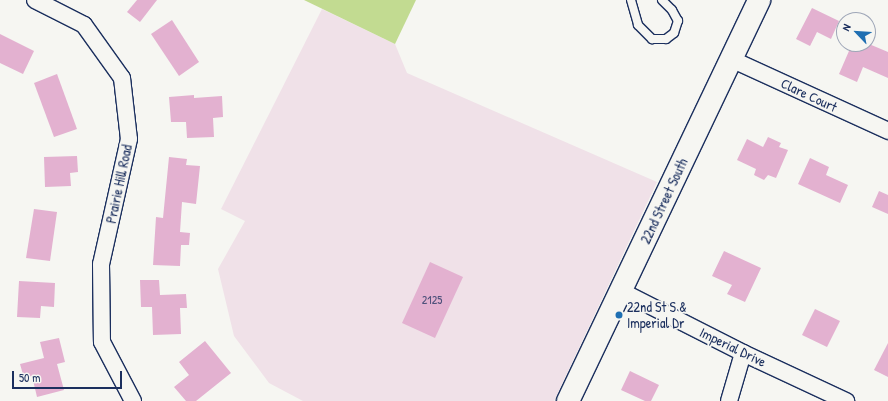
<!DOCTYPE html>
<html>
<head>
<meta charset="utf-8">
<style>
	body { margin:0 }
	#map { position:relative; width:888px; height:401px; overflow:hidden; background:#f6f6f2; font-family:"Patrick Hand",sans-serif }
	div>[style] { position:absolute }
	.built>* { inset:0; background:#f0e1e8 }
	.green>* { inset:0; background:#c2db91 }
	.building>* { inset:0; background:#e3b1d0 }
	.roads { filter:drop-shadow(1px 0 #1b2f5e) drop-shadow(-1px 0 #1b2f5e) drop-shadow(0 1px #1b2f5e) drop-shadow(0 -1px #1b2f5e) }
	.lane>* { height:8px; margin:-4px; padding:0 4px; transform-origin:4px; border-radius:4px; background:#f6f6f2 }
	.street>* { height:16px; margin:-8px; padding:0 8px; transform-origin:8px; border-radius:8px; background:#f6f6f2 }
	.secondary>* { height:22px; margin:-11px; padding:0 11px; transform-origin:11px; border-radius:11px; background:#f6f6f2 }
	.dots>* { width:11px; height:11px; translate:-50% -50%; box-sizing:border-box; border:2px solid #f6f6f2; border-radius:50% }
	span { translate:-50% -50%; white-space:nowrap; text-align:center; line-height:1.15; -webkit-text-stroke:3.5px #f6f6f2; paint-order:stroke }
	.number-label { font-size:12px; color:#4d507a }
	.number-label span { -webkit-text-stroke-width:0 }
	.street-label { font-size:14px; color:#1b2f5e }
	.poi-label { font-size:14px; color:#1b2f5e }
	.left { translate:0 -50%; text-align:left }
	.north { position:absolute; left:836px; top:12px; width:40px; height:40px; box-sizing:border-box; background:#f6f6f2; border:1px solid #9ea6b7; border-radius:50%; rotate:295deg; font-size:11px; font-weight:700; line-height:16px; text-align:center; color:#1b2f5e }
	.north::after { content:''; display:block; margin:auto; width:14px; height:18px; background:#1f6fb2; clip-path:polygon(50% 0,100% 100%,50% 72%,0 100%) }
	.scale { position:absolute; left:12px; top:371px; width:110px; height:18px; box-sizing:border-box; border:2px solid #1b2f5e; border-top:0; padding-left:5px; font-size:12px; line-height:14px; white-space:nowrap; color:#1b2f5e; -webkit-text-stroke:3px #f6f6f2; paint-order:stroke }
</style>
</head>
<body>
<div id="map">
	<div class="built">
		<div style="clip-path:polygon(322px 9px,395px 44px,407px 73px,657px 182px,554px 401px,303px 401px,269px 383px,234px 336px,218px 269px,245px 221px,221px 209px)"></div>
	</div>
	<div class="green">
		<div style="clip-path:polygon(304px 0,416px 0,395px 44px)"></div>
	</div>
	<div class="building">
		<div style="clip-path:polygon(137px 0,157px 0,140px 22px,127px 12px)"></div>
		<div style="clip-path:polygon(812px 8px,839px 21px,831px 39px,817px 32px,810px 46px,796px 39px)"></div>
		<div style="clip-path:polygon(172px 20px,199px 62px,179px 76px,151px 34px)"></div>
		<div style="clip-path:polygon(0 34px,34px 51px,23px 74px,0 63px)"></div>
		<div style="clip-path:polygon(852px 44px,869px 44px,888px 52px,888px 78px,863px 67px,857px 82px,839px 74px)"></div>
		<div style="clip-path:polygon(57px 74px,77px 129px,54px 137px,34px 83px)"></div>
		<div style="clip-path:polygon(194px 95px,194px 98px,222px 96px,223px 117px,213px 118px,214px 137px,187px 138px,186px 122px,171px 122px,169px 97px)"></div>
		<div style="clip-path:polygon(768px 137px,781px 143px,779px 147px,788px 150px,776px 178px,768px 175px,764px 180px,754px 175px,756px 169px,737px 160px,747px 139px,763px 147px)"></div>
		<div style="clip-path:polygon(77px 156px,78px 172px,70px 173px,71px 186px,45px 187px,44px 157px)"></div>
		<div style="clip-path:polygon(169px 157px,187px 159px,186px 165px,200px 166px,196px 204px,182px 202px,180px 232px,190px 233px,189px 245px,181px 245px,180px 266px,153px 265px,156px 217px,163px 218px)"></div>
		<div style="clip-path:polygon(810px 158px,829px 167px,826px 175px,848px 185px,840px 203px,798px 184px)"></div>
		<div style="clip-path:polygon(879px 191px,888px 195px,888px 214px,872px 207px)"></div>
		<div style="clip-path:polygon(34px 209px,57px 212px,50px 261px,26px 258px)"></div>
		<div style="clip-path:polygon(724px 251px,761px 268px,745px 302px,727px 294px,732px 285px,712px 276px)"></div>
		<div style="clip-path:polygon(430px 262px,463px 277px,435px 338px,402px 323px)"></div>
		<div style="clip-path:polygon(140px 280px,159px 280px,160px 295px,186px 294px,187px 308px,180px 308px,181px 334px,153px 335px,152px 307px,141px 307px)"></div>
		<div style="clip-path:polygon(19px 281px,55px 283px,54px 307px,41px 306px,40px 318px,17px 317px)"></div>
		<div style="clip-path:polygon(815px 309px,840px 321px,827px 347px,802px 335px)"></div>
		<div style="clip-path:polygon(59px 338px,65px 362px,57px 364px,64px 390px,37px 397px,32px 376px,24px 378px,20px 364px,44px 358px,40px 342px)"></div>
		<div style="clip-path:polygon(205px 341px,231px 373px,196px 401px,186px 401px,174px 387px,189px 375px,179px 362px)"></div>
		<div style="clip-path:polygon(888px 343px,888px 377px,874px 370px)"></div>
		<div style="clip-path:polygon(630px 371px,659px 385px,651px 401px,645px 401px,621px 390px)"></div>
	</div>
	<div class="roads">
		<div class="lane">
			<div style="left:631px;top:0;width:26px;rotate:74deg"></div>
			<div style="left:638px;top:25px;width:20px;rotate:45deg"></div>
			<div style="left:652px;top:39px;width:14px"></div>
			<div style="left:666px;top:39px;width:10px;rotate:-37deg"></div>
			<div style="left:674px;top:33px;width:13px;rotate:-72deg"></div>
			<div style="left:678px;top:21px;width:13px;rotate:-119deg"></div>
			<div style="left:672px;top:10px;width:14px;rotate:-135deg"></div>
		</div>
		<div class="street">
			<div style="left:35px;top:0;width:55px;rotate:27deg"></div>
			<div style="left:84px;top:25px;width:65px;rotate:54.4deg"></div>
			<div style="left:122px;top:78px;width:61px;rotate:83.5deg"></div>
			<div style="left:129px;top:139px;width:128px;rotate:102.6deg"></div>
			<div style="left:101px;top:264px;width:78px;rotate:89.3deg"></div>
			<div style="left:102px;top:342px;width:67px;rotate:62.3deg"></div>
			<div style="left:731px;top:59px;width:173px;rotate:24.6deg"></div>
			<div style="left:621px;top:291px;width:137px;rotate:26.9deg"></div>
			<div style="left:743px;top:353px;width:114px;rotate:25deg"></div>
			<div style="left:729px;top:401px;width:50px;rotate:-73.7deg"></div>
		</div>
		<div class="secondary">
			<div style="left:568px;top:401px;width:444px;rotate:-64.5deg"></div>
		</div>
	</div>
	<div class="dots">
		<div style="left:619px;top:315px;background:#1f6fb2"></div>
	</div>
	<div class="number-label">
		<span style="left:432px;top:300px">2125</span>
	</div>
	<div class="street-label">
		<span style="left:809px;top:95px;rotate:25deg">Clare Court</span>
		<span style="left:119px;top:184px;rotate:-78deg">Prairie Hill Road</span>
		<span style="left:664px;top:201px;rotate:-65deg">22nd Street South</span>
		<span style="left:733px;top:347px;rotate:26deg">Imperial Drive</span>
	</div>
	<div class="poi-label">
		<span class="left" style="left:627px;top:315px">22nd St S &amp;<br>Imperial Dr</span>
	</div>
	<div class="north">N</div>
	<div class="scale">50 m</div>
</div>
</body>
</html>
